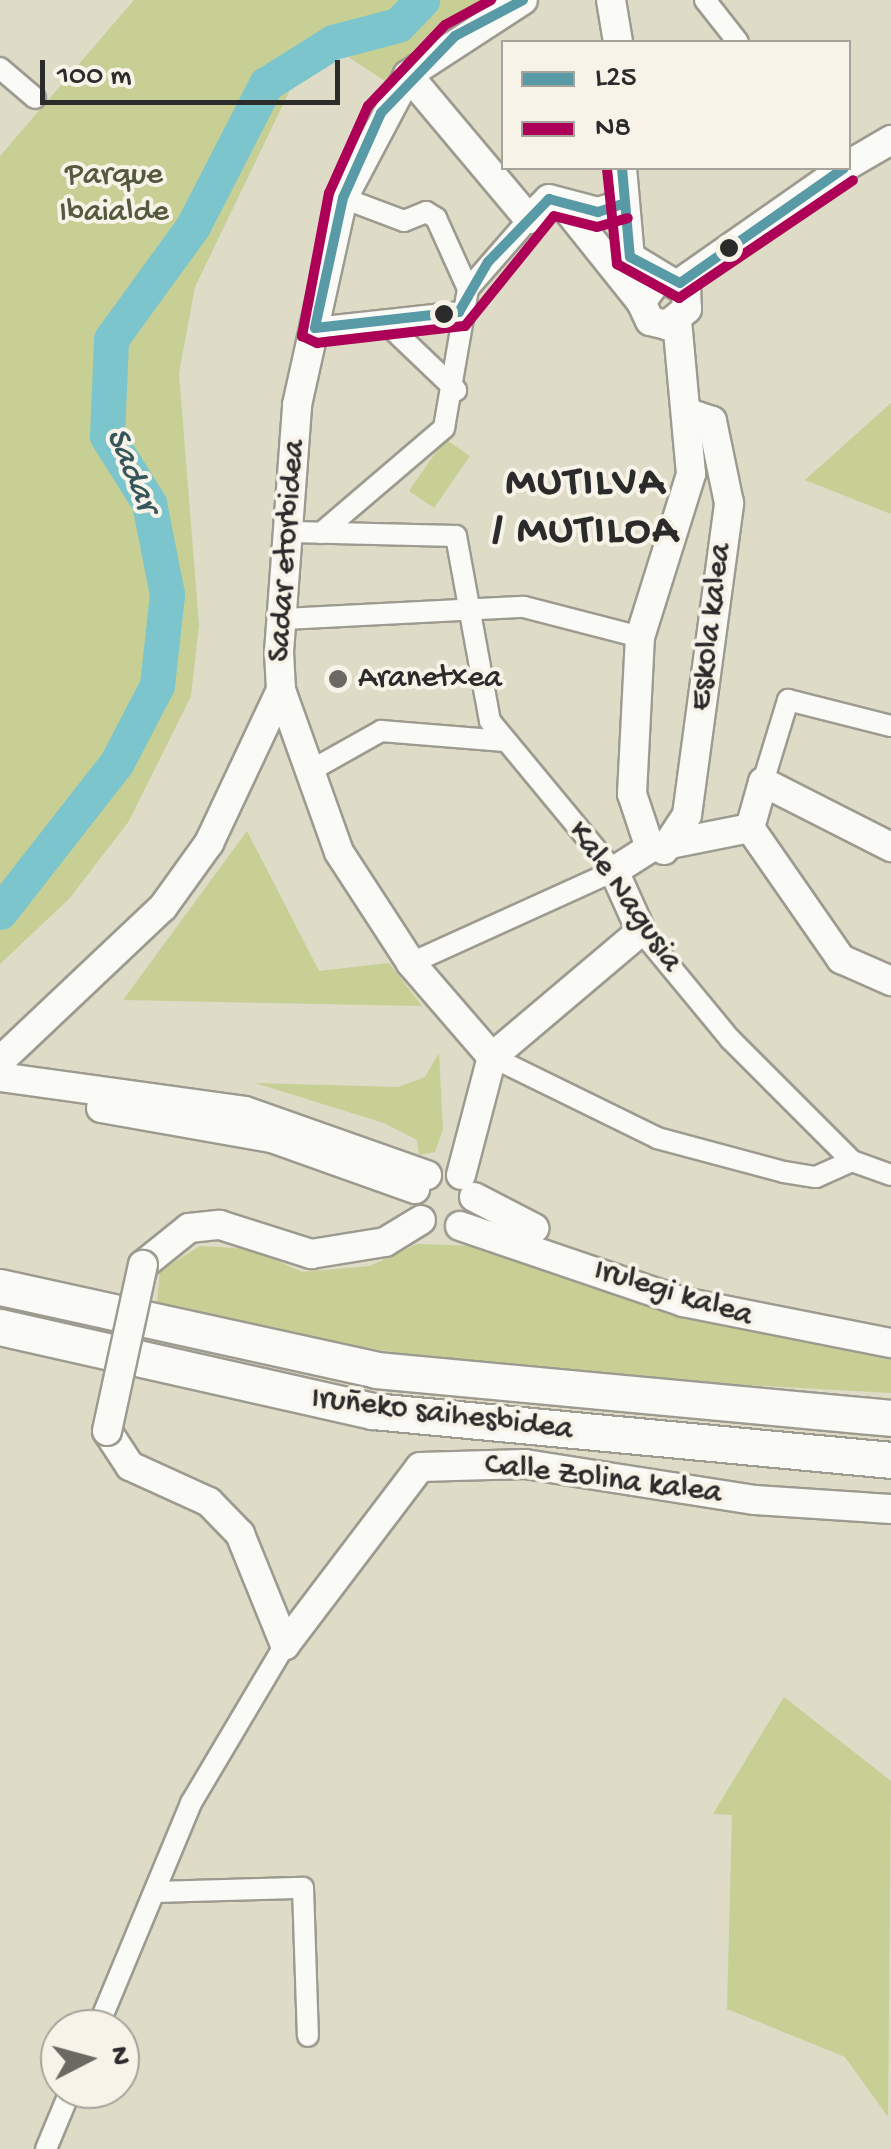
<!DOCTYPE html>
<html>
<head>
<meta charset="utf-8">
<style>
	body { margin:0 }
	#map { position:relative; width:891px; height:2149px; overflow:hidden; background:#dedbc7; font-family:"Gochi Hand",sans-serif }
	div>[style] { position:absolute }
	.green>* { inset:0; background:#c7cf94 }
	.river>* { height:35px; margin:-17.5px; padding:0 17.5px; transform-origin:17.5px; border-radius:17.5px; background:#7cc5cc }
	.roads { filter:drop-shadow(2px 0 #9d9b90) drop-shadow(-2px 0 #9d9b90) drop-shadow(0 2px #9d9b90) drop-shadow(0 -2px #9d9b90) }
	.street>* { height:20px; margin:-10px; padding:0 10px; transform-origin:10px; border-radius:10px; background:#fafaf7 }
	.secondary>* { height:28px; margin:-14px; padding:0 14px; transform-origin:14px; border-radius:14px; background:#fafaf7 }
	.highway>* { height:35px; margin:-17.5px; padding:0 17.5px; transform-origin:17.5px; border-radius:17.5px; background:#fafaf7 }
	.bridges { filter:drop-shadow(2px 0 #9d9b90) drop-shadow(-2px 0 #9d9b90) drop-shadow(0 2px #9d9b90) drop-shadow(0 -2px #9d9b90) }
	.secondary-bridge>* { height:28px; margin:-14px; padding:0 14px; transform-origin:14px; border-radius:14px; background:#fafaf7 }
	.bus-1>* { height:10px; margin:-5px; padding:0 5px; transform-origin:5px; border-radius:5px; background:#589aa6 }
	.bus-2>* { height:10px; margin:-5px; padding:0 5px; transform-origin:5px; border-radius:5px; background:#ad0057 }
	.dots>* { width:28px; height:28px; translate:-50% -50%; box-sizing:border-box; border:5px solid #f7f3e8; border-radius:50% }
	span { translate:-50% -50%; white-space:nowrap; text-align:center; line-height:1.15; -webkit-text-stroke:8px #f7f3e8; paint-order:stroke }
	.park-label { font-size:32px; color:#545a3e }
	.street-label { font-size:32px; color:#2b2b2b }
	.poi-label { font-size:32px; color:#2b2b2b }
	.left { translate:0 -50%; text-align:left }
	.water-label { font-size:35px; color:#37565c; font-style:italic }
	.district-label { font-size:42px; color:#2b2b2b; font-weight:700; letter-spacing:2.5px }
	.legend { position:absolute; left:501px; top:40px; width:350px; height:130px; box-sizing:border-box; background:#f7f3e8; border:2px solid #a5a39c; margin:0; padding:12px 18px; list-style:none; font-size:30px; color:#2b2b2b }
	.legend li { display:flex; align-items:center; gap:20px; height:50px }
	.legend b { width:50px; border:2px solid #a5a39c }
	.north { position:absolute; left:40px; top:2009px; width:100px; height:100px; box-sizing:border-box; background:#f7f3e8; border:2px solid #a5a39c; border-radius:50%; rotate:84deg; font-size:28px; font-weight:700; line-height:40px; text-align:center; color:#2b2b2b }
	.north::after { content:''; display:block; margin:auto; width:35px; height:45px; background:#6a6962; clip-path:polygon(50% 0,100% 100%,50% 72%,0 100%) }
	.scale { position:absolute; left:40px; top:60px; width:300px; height:45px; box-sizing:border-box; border:5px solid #2b2b2b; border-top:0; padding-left:12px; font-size:30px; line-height:35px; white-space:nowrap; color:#2b2b2b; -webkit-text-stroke:8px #f7f3e8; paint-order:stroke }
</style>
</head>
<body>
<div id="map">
	<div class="green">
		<div style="clip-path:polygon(134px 0,490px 0,427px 36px,385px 81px,339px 51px,311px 61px,292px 86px,195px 287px,179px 373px,199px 625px,191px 696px,129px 821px,69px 899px,0 964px,0 156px)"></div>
		<div style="clip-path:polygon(891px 403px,891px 514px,805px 480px)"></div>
		<div style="clip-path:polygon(445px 439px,470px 456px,434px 508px,409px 491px)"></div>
		<div style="clip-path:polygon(247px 831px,319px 971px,389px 963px,422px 1006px,123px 1000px)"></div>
		<div style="clip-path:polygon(439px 1053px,443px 1129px,435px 1152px,419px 1155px,417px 1140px,384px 1123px,255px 1083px,398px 1087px,425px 1077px)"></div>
		<div style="clip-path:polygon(417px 1244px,480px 1246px,698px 1318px,891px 1358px,891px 1393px,513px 1372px,156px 1313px,160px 1271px,200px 1246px,251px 1249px,302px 1272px,370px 1266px)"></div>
		<div style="clip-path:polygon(784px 1697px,891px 1781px,888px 2117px,845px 2057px,727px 2009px,732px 1815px,713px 1814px)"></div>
	</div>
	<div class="river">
		<div style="left:0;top:912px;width:190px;rotate:-52deg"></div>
		<div style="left:117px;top:762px;width:87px;rotate:-62.5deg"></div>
		<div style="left:157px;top:685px;width:92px;rotate:-83.7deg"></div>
		<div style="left:167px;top:594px;width:93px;rotate:-101.2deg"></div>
		<div style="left:149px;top:503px;width:79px;rotate:-122.1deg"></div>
		<div style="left:107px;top:436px;width:97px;rotate:-87.6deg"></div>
		<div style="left:111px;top:339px;width:140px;rotate:-54deg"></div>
		<div style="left:193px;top:226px;width:160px;rotate:-62.8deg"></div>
		<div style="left:266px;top:84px;width:79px;rotate:-32.1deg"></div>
		<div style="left:333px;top:42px;width:67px;rotate:-14.7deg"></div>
		<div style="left:398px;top:25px;width:35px;rotate:-46deg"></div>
	</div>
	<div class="roads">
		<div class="street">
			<div style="left:705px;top:0;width:53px;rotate:51.8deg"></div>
			<div style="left:0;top:68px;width:46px;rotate:40.6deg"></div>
			<div style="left:343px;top:198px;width:65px;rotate:20.7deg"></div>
			<div style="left:404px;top:221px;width:24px;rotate:-22deg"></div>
			<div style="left:426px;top:212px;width:12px;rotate:31deg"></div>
			<div style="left:436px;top:218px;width:78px;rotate:65.7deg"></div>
			<div style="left:389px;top:326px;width:93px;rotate:43.7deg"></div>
			<div style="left:315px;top:328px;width:145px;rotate:-6.3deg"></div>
			<div style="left:292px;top:532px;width:164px;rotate:1.4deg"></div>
			<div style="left:456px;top:536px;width:188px;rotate:79.6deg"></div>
			<div style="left:490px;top:721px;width:195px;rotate:50.4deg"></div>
			<div style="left:614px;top:871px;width:223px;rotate:155.6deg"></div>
			<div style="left:321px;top:533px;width:162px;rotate:-40.5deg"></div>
			<div style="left:444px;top:428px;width:141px;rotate:-80.2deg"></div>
			<div style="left:468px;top:289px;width:93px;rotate:-48.9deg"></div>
			<div style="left:284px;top:619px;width:240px;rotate:-2.9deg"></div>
			<div style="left:524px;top:607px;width:120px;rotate:14.5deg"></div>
			<div style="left:308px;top:772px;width:84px;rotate:-29.3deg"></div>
			<div style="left:381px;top:731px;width:124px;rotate:4.6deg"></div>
			<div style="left:763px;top:782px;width:86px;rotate:-73deg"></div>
			<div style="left:788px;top:700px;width:106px;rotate:14.2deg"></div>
			<div style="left:641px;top:931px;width:140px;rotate:50.5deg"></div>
			<div style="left:730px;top:1039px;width:173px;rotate:45deg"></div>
			<div style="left:492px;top:1057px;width:184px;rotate:26.1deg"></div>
			<div style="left:657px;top:1138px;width:131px;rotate:15deg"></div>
			<div style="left:784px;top:1172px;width:32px;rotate:9deg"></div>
			<div style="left:816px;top:1177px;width:39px;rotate:-24deg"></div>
			<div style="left:852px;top:1161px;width:41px;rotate:19.7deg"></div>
			<div style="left:156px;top:1892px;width:147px;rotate:-1.6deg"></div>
			<div style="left:303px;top:1888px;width:148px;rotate:88.1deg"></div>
			<div style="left:97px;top:2029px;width:245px;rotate:-67.4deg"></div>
			<div style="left:191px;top:1803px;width:184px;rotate:-59.3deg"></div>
			<div style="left:46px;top:2149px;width:65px;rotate:-67.4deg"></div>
		</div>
		<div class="secondary">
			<div style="left:611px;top:0;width:43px;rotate:80.5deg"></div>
			<div style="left:408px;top:75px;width:188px;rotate:50deg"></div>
			<div style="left:529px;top:219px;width:28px;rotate:-45deg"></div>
			<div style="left:549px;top:199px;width:51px;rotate:14.9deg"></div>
			<div style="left:598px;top:212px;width:26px;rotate:-18deg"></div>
			<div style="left:848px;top:165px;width:50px;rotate:-30.2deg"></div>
			<div style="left:622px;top:168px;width:89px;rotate:84.9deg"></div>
			<div style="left:630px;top:257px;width:66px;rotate:31.3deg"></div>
			<div style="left:686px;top:291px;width:18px;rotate:87deg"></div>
			<div style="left:687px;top:309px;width:26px;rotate:141deg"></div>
			<div style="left:667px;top:325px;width:17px;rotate:-167deg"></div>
			<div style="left:650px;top:321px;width:21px;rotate:-115deg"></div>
			<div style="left:641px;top:302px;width:30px;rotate:-53deg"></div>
			<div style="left:566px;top:208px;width:120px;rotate:51.4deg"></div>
			<div style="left:680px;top:283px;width:200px;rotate:-35deg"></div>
			<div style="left:750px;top:828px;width:160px;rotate:55.2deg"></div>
			<div style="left:841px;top:959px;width:55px;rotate:23.7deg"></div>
			<div style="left:750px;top:828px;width:48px;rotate:-74.2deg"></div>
			<div style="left:763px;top:782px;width:144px;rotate:26.9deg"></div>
			<div style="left:650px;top:848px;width:57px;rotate:-108.4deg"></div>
			<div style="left:632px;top:794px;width:157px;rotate:-87.1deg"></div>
			<div style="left:640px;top:637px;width:171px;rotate:-72.6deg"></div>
			<div style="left:691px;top:474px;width:154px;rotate:-95.2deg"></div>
			<div style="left:664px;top:850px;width:42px;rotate:-56.7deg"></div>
			<div style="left:687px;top:815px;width:315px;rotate:-82.3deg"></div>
			<div style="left:729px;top:503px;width:84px;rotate:-101.7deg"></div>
			<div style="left:712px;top:421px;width:24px;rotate:-161deg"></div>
			<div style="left:492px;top:1057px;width:124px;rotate:-130.8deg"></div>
			<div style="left:411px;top:963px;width:132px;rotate:-123deg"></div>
			<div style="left:339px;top:852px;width:172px;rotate:-109.7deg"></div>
			<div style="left:281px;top:690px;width:38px;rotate:-93deg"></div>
			<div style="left:279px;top:652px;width:248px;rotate:-85.8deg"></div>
			<div style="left:297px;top:405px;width:212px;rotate:-77.5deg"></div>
			<div style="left:343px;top:198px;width:139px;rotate:-62.1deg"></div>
			<div style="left:408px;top:75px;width:137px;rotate:-33.1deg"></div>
			<div style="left:0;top:1061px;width:224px;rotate:-43.4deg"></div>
			<div style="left:163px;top:907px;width:79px;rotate:-54.3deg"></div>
			<div style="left:209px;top:843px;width:169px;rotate:-64.8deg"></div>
			<div style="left:0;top:1077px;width:247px;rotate:7.9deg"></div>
			<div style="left:245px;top:1111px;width:193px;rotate:19.4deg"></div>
			<div style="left:101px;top:1108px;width:174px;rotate:10deg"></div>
			<div style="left:272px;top:1138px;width:152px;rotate:19.6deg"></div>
			<div style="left:461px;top:1175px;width:122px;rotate:-75.3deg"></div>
			<div style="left:492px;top:1057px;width:195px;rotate:-40.2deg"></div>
			<div style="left:641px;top:931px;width:66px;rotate:-114.2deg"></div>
			<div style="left:614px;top:871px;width:43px;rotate:-32.6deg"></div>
			<div style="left:650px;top:848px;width:102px;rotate:-11.3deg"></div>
			<div style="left:474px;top:1197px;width:68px;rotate:27.3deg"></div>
			<div style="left:460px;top:1226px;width:236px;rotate:18.8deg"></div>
			<div style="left:683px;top:1302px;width:212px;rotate:11.2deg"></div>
			<div style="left:143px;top:1265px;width:59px;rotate:-38.8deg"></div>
			<div style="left:189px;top:1228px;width:31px;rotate:-6deg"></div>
			<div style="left:220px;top:1225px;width:96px;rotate:17.7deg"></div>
			<div style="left:311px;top:1254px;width:75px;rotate:-9.2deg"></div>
			<div style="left:385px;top:1242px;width:42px;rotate:-31.4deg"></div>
			<div style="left:107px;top:1431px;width:42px;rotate:56.7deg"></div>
			<div style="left:130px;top:1466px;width:87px;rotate:24.5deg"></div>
			<div style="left:209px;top:1502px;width:45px;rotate:45.9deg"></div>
			<div style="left:240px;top:1534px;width:120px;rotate:67.9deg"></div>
			<div style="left:285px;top:1645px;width:223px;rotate:-52.8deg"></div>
			<div style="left:420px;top:1467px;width:105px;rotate:-1.6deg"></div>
			<div style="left:525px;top:1464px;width:233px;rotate:8.9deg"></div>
			<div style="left:755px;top:1500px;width:136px;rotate:3.8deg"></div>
		</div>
		<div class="highway">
			<div style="left:0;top:1287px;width:385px;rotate:12.4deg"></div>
			<div style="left:376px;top:1370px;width:517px;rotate:5.32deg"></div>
			<div style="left:0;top:1327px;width:382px;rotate:12.7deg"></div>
			<div style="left:373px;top:1411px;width:520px;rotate:5.4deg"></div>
		</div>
	</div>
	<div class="bridges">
		<div class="secondary-bridge">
			<div style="left:107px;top:1431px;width:170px;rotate:-77.8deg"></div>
		</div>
	</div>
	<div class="bus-1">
		<div style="left:523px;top:0;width:77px;rotate:152.1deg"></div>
		<div style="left:455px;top:36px;width:107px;rotate:133.9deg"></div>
		<div style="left:381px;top:113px;width:93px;rotate:114.1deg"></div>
		<div style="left:343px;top:198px;width:133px;rotate:102.2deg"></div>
		<div style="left:315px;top:328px;width:145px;rotate:-6.3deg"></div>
		<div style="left:459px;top:312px;width:58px;rotate:-59.9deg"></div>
		<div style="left:488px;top:262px;width:88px;rotate:-45.9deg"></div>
		<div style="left:549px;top:199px;width:51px;rotate:14.9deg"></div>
		<div style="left:598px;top:212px;width:26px;rotate:-18deg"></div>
		<div style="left:622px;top:168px;width:89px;rotate:84.9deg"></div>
		<div style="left:630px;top:257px;width:56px;rotate:27.5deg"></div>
		<div style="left:680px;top:283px;width:200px;rotate:-35deg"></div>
	</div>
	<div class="bus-2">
		<div style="left:491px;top:0;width:52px;rotate:151.5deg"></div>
		<div style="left:445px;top:25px;width:112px;rotate:133.5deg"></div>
		<div style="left:368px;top:106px;width:95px;rotate:114.1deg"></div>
		<div style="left:329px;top:193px;width:146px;rotate:100.7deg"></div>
		<div style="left:302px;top:336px;width:17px;rotate:25deg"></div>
		<div style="left:317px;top:343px;width:149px;rotate:-6.6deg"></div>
		<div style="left:465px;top:326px;width:141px;rotate:-51deg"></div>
		<div style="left:554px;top:216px;width:44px;rotate:14.3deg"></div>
		<div style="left:597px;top:227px;width:32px;rotate:-16deg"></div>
		<div style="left:607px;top:169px;width:96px;rotate:84deg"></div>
		<div style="left:617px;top:264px;width:71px;rotate:28.7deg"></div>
		<div style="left:679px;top:298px;width:210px;rotate:-34.1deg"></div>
	</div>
	<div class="dots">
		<div style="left:729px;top:248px;background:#2b2b2b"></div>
		<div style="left:444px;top:314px;background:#2b2b2b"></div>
		<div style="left:338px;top:679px;background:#6a6962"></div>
	</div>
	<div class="park-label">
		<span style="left:114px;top:195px">Parque<br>Ibaialde</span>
	</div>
	<div class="street-label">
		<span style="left:288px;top:551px;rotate:-86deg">Sadar etorbidea</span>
		<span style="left:712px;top:627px;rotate:-83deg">Eskola kalea</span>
		<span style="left:624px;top:897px;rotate:55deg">Kale Nagusia</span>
		<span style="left:673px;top:1294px;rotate:17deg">Irulegi kalea</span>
		<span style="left:442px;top:1415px;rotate:7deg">Iruñeko saihesbidea</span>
		<span style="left:603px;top:1480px;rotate:7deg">Calle Zolina kalea</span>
	</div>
	<div class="poi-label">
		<span class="left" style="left:358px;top:679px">Aranetxea</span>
	</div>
	<div class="water-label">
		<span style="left:130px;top:471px;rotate:67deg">Sadar</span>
	</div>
	<div class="district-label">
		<span style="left:586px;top:509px">MUTILVA<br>/ MUTILOA</span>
	</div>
	<ul class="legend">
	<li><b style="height:12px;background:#589aa6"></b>L25</li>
	<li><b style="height:12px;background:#ad0057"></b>N8</li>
	</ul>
	<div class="north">N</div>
	<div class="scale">100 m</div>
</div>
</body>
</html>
